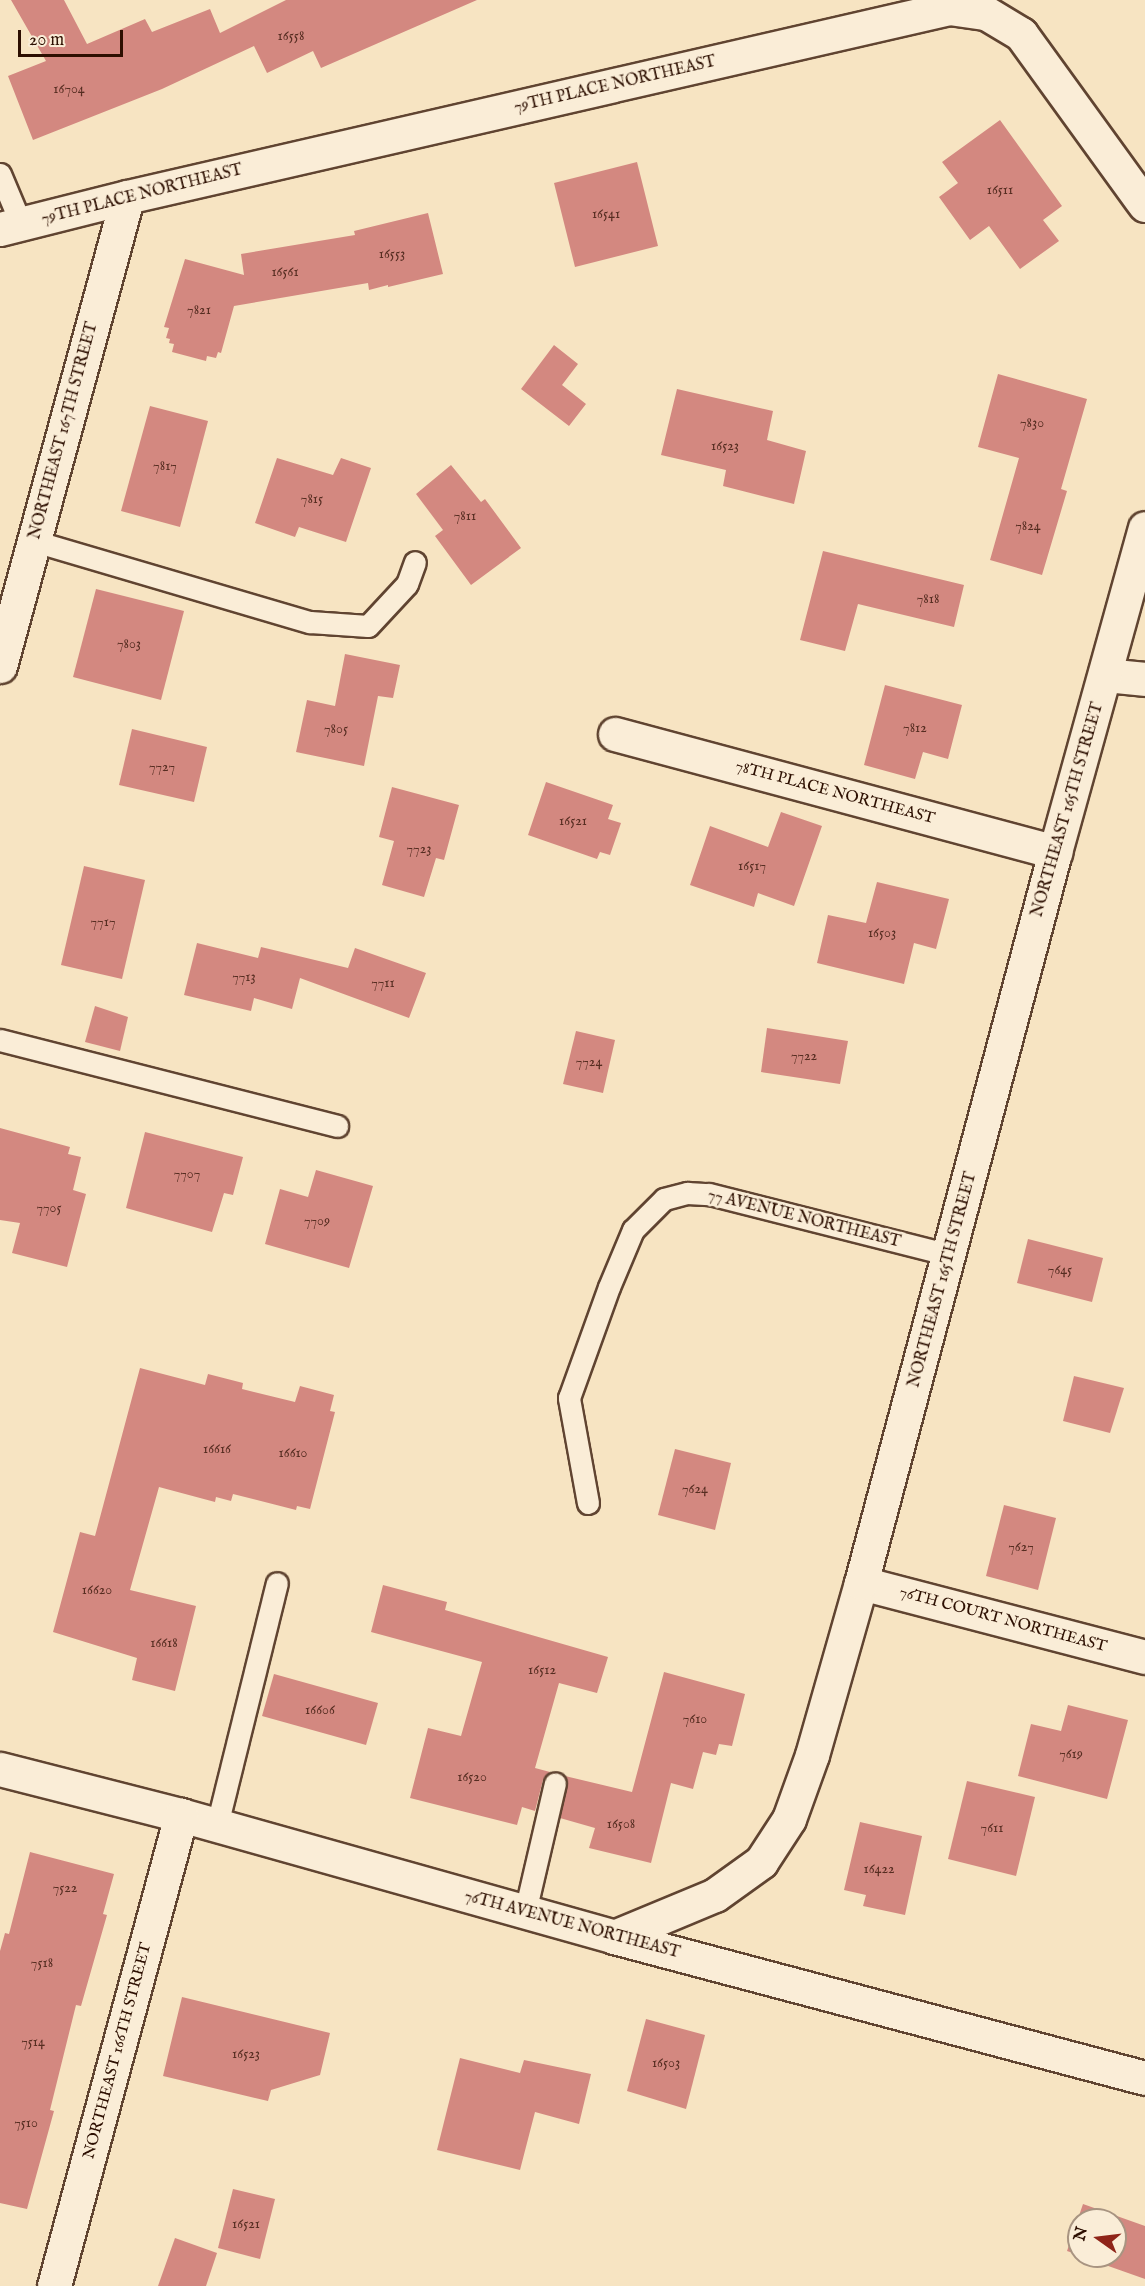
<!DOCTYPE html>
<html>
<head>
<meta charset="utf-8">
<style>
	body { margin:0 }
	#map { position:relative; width:1145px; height:2286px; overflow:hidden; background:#f7e4c2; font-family:"IM FELL English",serif }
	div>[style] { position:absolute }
	.building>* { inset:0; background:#d38880 }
	.roads { filter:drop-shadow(2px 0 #604431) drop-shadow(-2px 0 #604431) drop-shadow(0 2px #604431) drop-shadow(0 -2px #604431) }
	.lane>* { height:21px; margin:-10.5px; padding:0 10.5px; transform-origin:10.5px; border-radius:10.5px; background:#faedd7 }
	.street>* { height:33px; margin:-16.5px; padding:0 16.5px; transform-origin:16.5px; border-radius:16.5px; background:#faedd7 }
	span { translate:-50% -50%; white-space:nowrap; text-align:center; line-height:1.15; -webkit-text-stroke:5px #faedd7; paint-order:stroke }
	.number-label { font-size:14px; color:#562d21 }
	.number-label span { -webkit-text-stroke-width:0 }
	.street-label { font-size:16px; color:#2d0f01 }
	.north { position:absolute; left:1067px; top:2208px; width:60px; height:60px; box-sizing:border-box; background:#faedd7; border:2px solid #a89481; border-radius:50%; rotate:284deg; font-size:16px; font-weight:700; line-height:24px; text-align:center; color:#2d0f01 }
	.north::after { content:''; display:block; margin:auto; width:21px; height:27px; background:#8f2418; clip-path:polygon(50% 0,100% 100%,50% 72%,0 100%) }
	.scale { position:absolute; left:18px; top:30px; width:105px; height:27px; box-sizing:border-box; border:3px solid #2d0f01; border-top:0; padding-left:8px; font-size:18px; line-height:21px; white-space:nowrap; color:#2d0f01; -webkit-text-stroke:4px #faedd7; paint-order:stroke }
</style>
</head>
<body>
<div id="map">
	<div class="building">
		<div style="clip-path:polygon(11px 0,64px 0,87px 44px,145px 19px,152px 32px,210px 9px,220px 33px,286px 0,477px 0,321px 68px,313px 51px,267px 73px,254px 46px,162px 89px,33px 140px,8px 76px,46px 61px)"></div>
		<div style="clip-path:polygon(1000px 120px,1062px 206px,1043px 220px,1059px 241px,1020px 269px,989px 226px,970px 240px,939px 197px,958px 183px,942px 162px)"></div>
		<div style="clip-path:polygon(637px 162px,658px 246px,575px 267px,554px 183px)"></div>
		<div style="clip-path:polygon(428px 213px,443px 274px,388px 287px,388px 285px,369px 290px,368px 283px,234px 306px,221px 353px,218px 352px,216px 358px,207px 356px,206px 361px,172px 352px,174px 344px,169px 343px,170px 339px,166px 338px,169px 328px,164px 327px,185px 259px,244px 275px,241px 254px,355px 235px,354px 231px)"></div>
		<div style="clip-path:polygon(554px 345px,578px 364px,562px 385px,586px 404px,569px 426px,521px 389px)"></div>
		<div style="clip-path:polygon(998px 374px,1087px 399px,1061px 489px,1067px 491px,1042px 575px,990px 560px,1019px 458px,978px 447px)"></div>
		<div style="clip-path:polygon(677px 389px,773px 411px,767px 440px,806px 451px,794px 504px,723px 486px,726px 470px,661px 455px)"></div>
		<div style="clip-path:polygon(150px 406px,208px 421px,180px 527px,121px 511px)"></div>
		<div style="clip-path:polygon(277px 458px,333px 475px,341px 458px,371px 468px,346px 542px,299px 527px,295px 537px,255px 523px)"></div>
		<div style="clip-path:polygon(451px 465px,481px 502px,485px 499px,521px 548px,471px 585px,435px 536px,443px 530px,416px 494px)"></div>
		<div style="clip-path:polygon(823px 551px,964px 585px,954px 627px,858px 604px,845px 651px,800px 640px)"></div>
		<div style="clip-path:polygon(96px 589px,184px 611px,161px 700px,73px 677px)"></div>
		<div style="clip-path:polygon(345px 654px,400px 665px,393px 698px,378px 696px,364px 766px,296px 752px,307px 700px,335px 706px)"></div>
		<div style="clip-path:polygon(885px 685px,962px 705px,948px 759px,923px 752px,915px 779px,864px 765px)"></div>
		<div style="clip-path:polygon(132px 729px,207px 747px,194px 802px,119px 785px)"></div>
		<div style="clip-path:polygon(546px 782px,613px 805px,608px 819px,621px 823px,610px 855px,600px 852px,597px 859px,528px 835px)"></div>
		<div style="clip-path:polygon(392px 787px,459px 805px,444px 860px,436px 858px,424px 897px,382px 885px,394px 841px,379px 837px)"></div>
		<div style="clip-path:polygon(781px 812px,822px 826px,794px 906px,758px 893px,754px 907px,690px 885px,710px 826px,768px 847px)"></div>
		<div style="clip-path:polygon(84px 866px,145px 880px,122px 979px,61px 965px)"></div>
		<div style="clip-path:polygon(877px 882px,949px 899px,936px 949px,914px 943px,904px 984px,817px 963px,828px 915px,866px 923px)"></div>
		<div style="clip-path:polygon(197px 943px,258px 958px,261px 947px,348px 968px,355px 948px,426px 973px,409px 1018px,300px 978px,292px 1009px,254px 998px,251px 1011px,184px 995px)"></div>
		<div style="clip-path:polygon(95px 1006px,128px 1017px,120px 1051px,85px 1042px)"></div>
		<div style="clip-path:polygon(767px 1028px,848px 1041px,840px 1084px,761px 1072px)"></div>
		<div style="clip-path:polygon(576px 1031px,615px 1040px,603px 1093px,563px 1084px)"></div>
		<div style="clip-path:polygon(0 1128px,70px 1147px,68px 1154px,81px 1157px,73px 1190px,86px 1194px,67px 1267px,12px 1253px,20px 1223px,0 1220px)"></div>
		<div style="clip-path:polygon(145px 1132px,243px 1157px,233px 1195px,224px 1193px,212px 1232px,126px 1208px)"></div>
		<div style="clip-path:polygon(316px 1170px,373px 1186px,349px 1268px,265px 1244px,280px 1189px,308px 1197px)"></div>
		<div style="clip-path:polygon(1028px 1239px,1103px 1258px,1092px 1302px,1017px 1283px)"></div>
		<div style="clip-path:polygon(140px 1368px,205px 1385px,208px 1374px,243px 1383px,242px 1389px,295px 1402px,300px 1386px,334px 1395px,330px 1411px,335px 1412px,310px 1509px,297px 1506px,296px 1510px,233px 1494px,231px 1501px,216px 1497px,215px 1502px,159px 1487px,130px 1590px,196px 1606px,175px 1691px,132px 1680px,137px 1658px,53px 1632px,80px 1532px,95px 1536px)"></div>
		<div style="clip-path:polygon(1074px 1376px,1124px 1388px,1110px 1433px,1063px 1421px)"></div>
		<div style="clip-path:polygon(675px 1449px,731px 1463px,715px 1530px,658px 1515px)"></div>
		<div style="clip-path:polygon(1004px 1505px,1056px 1518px,1038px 1590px,986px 1576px)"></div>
		<div style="clip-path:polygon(383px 1585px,447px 1602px,445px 1610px,608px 1657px,597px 1693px,559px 1683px,535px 1768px,550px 1772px,543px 1780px,535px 1811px,522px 1807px,517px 1825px,410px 1798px,428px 1728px,461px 1736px,482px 1662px,371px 1632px)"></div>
		<div style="clip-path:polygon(664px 1672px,745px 1694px,732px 1746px,719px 1744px,716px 1755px,703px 1752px,693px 1789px,671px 1783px,651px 1863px,589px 1848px,595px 1828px,560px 1818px,567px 1786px,565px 1776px,632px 1792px)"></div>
		<div style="clip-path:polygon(274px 1674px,378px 1703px,366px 1745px,262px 1716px)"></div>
		<div style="clip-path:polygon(1068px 1705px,1128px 1720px,1107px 1799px,1018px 1776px,1031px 1724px,1061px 1731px)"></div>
		<div style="clip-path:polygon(967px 1781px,1035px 1797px,1016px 1876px,948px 1859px)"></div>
		<div style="clip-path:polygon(860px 1822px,922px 1836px,905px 1915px,863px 1906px,866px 1895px,844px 1890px)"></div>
		<div style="clip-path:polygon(30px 1852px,114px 1874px,103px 1914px,107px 1915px,81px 2006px,76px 2005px,50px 2110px,54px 2111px,27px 2209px,0 2203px,0 1951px,5px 1933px,9px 1934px)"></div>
		<div style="clip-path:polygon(182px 1997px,330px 2033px,320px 2075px,271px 2090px,268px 2101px,163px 2076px)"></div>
		<div style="clip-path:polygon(646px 2019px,705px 2035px,686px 2109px,627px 2091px)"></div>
		<div style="clip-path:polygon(460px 2058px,520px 2073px,524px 2060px,591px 2074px,579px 2124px,535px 2112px,520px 2170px,437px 2150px)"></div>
		<div style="clip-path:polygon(233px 2189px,275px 2199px,260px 2259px,218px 2248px)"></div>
		<div style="clip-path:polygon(1083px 2204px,1145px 2226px,1145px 2279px,1080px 2256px,1115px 2256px,1115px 2220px,1079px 2220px,1079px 2255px,1067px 2251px)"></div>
		<div style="clip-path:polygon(175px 2238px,217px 2253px,206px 2286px,158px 2286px)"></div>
	</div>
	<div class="roads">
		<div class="lane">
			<div style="left:0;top:174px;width:54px;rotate:67.2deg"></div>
			<div style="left:34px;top:541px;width:288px;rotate:16.4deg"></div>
			<div style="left:310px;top:622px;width:58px;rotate:3.9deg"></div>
			<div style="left:368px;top:626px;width:57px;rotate:-47.1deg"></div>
			<div style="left:407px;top:584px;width:23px;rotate:-70deg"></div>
			<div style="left:0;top:1040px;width:348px;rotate:14.3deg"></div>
			<div style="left:588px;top:1503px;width:107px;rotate:-100.3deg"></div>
			<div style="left:569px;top:1398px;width:118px;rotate:-70.2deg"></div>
			<div style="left:609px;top:1287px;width:62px;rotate:-67.2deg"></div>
			<div style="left:633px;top:1230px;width:44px;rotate:-45deg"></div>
			<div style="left:664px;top:1199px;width:24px;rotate:-15deg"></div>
			<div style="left:687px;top:1193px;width:22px;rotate:3deg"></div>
			<div style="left:709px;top:1194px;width:249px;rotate:14.2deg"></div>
			<div style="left:217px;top:1825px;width:249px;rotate:-76.1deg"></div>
			<div style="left:525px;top:1912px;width:132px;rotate:-76.9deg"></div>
		</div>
		<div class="street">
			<div style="left:0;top:229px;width:131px;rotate:-14.1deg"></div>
			<div style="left:127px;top:197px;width:843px;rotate:-12.95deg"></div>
			<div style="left:949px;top:8px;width:37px;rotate:8deg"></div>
			<div style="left:986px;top:13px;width:41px;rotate:31deg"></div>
			<div style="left:1021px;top:34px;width:211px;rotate:54.1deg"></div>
			<div style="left:0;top:666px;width:486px;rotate:-74.8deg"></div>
			<div style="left:1105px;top:675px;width:40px;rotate:5.7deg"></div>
			<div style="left:615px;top:734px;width:456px;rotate:15deg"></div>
			<div style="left:861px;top:1583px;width:293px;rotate:14.6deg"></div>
			<div style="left:0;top:1769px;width:187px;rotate:14.3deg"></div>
			<div style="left:181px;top:1815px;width:450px;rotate:15.7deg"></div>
			<div style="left:614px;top:1937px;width:549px;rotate:14.87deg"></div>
			<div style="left:614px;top:1937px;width:109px;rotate:-22.6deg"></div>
			<div style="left:715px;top:1895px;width:57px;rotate:-35.7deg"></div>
			<div style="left:761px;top:1862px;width:51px;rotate:-56.9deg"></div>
			<div style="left:789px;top:1819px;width:68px;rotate:-70.2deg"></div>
			<div style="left:812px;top:1755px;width:179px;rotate:-74.1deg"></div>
			<div style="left:861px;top:1583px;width:756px;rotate:-75.14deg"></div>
			<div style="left:1055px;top:852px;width:336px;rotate:-74.5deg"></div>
			<div style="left:54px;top:2286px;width:488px;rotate:-74.9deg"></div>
		</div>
	</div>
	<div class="number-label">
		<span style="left:291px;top:36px">16558</span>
		<span style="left:69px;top:89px">16704</span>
		<span style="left:1000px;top:190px">16511</span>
		<span style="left:606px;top:214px">16541</span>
		<span style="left:392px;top:254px">16553</span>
		<span style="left:285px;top:272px">16561</span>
		<span style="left:199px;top:310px">7821</span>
		<span style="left:1032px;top:423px">7830</span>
		<span style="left:725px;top:446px">16523</span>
		<span style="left:165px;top:466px">7817</span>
		<span style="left:312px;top:499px">7815</span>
		<span style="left:465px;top:516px">7811</span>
		<span style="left:1028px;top:526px">7824</span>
		<span style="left:928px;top:599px">7818</span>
		<span style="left:129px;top:644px">7803</span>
		<span style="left:915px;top:728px">7812</span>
		<span style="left:336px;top:729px">7805</span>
		<span style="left:162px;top:767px">7727</span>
		<span style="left:573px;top:821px">16521</span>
		<span style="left:419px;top:849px">7723</span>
		<span style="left:752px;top:866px">16517</span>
		<span style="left:103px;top:922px">7717</span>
		<span style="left:882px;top:933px">16503</span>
		<span style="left:244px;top:977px">7713</span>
		<span style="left:383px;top:983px">7711</span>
		<span style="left:804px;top:1056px">7722</span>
		<span style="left:589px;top:1062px">7724</span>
		<span style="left:187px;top:1174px">7707</span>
		<span style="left:49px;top:1208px">7705</span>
		<span style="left:317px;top:1221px">7709</span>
		<span style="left:1060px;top:1270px">7645</span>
		<span style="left:217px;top:1449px">16616</span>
		<span style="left:293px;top:1453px">16610</span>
		<span style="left:695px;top:1489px">7624</span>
		<span style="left:1021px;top:1547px">7627</span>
		<span style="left:97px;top:1590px">16620</span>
		<span style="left:164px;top:1643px">16618</span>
		<span style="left:542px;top:1670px">16512</span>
		<span style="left:320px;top:1710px">16606</span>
		<span style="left:695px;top:1719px">7610</span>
		<span style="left:1071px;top:1754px">7619</span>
		<span style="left:472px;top:1777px">16520</span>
		<span style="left:621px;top:1824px">16508</span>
		<span style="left:992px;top:1828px">7611</span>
		<span style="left:879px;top:1869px">16422</span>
		<span style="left:65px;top:1888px">7522</span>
		<span style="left:42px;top:1963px">7518</span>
		<span style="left:33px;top:2042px">7514</span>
		<span style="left:246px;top:2054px">16523</span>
		<span style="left:666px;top:2063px">16503</span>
		<span style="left:26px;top:2123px">7510</span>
		<span style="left:246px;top:2224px">16521</span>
	</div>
	<div class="street-label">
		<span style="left:615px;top:85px;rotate:-13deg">79TH PLACE NORTHEAST</span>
		<span style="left:142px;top:195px;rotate:-14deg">79TH PLACE NORTHEAST</span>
		<span style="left:64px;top:431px;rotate:-75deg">NORTHEAST 167TH STREET</span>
		<span style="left:835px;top:793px;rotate:15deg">78TH PLACE NORTHEAST</span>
		<span style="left:1068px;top:810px;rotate:-74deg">NORTHEAST 165TH STREET</span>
		<span style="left:804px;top:1219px;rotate:14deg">77 AVENUE NORTHEAST</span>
		<span style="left:943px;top:1280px;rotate:-75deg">NORTHEAST 165TH STREET</span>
		<span style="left:1003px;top:1620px;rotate:15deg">76TH COURT NORTHEAST</span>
		<span style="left:572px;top:1925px;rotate:15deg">76TH AVENUE NORTHEAST</span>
		<span style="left:118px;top:2051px;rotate:-75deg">NORTHEAST 166TH STREET</span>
	</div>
	<div class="north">N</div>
	<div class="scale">20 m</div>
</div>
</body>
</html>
